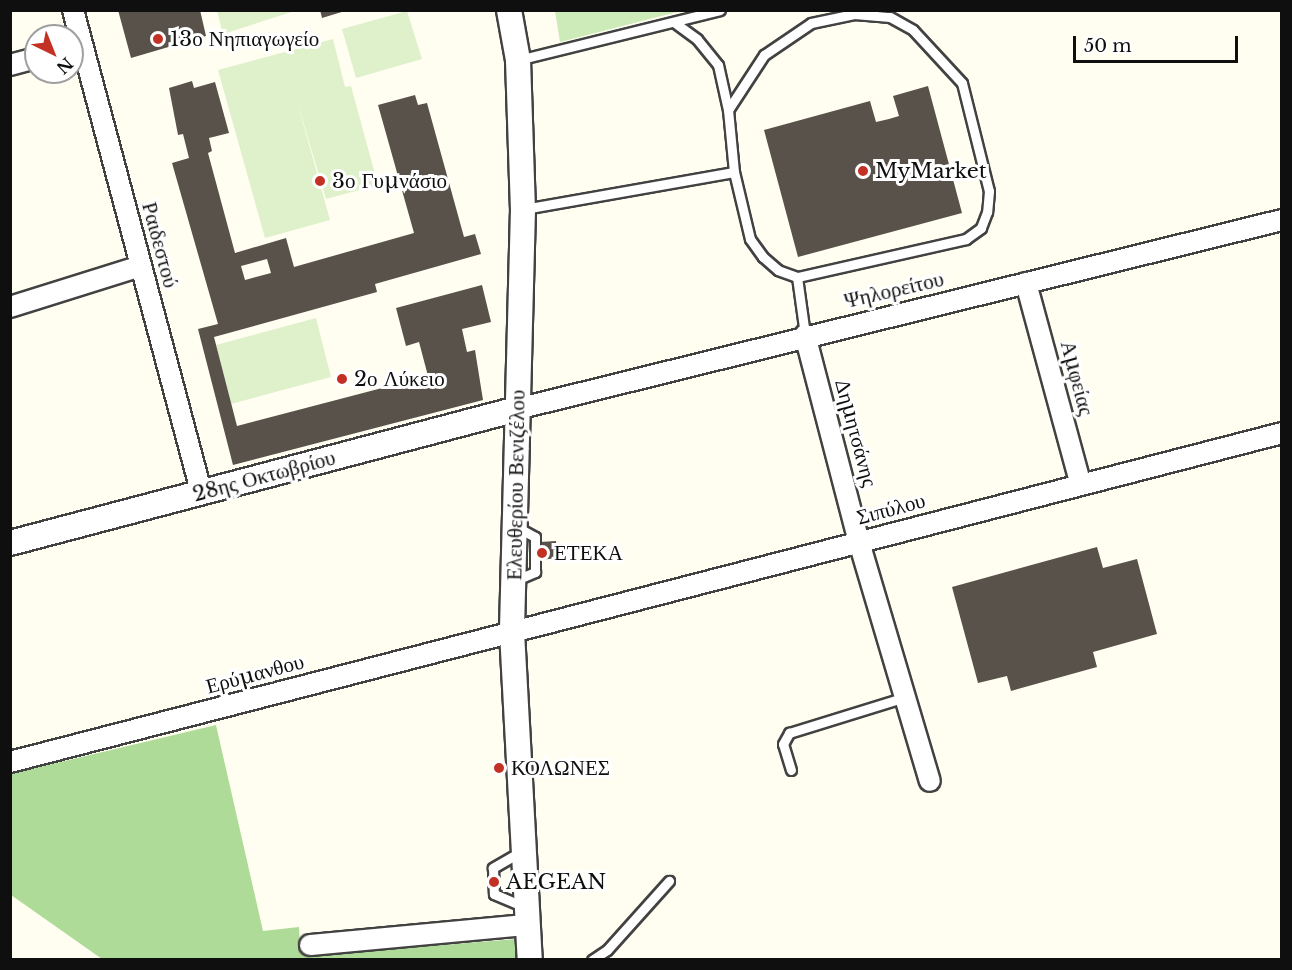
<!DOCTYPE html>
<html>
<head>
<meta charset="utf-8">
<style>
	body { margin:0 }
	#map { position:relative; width:1292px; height:970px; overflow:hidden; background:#fffef1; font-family:"Libre Baskerville",serif }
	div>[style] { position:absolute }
	.green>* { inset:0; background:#cdeab9 }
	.forest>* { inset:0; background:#aedb98 }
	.pitch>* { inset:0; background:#dff1cb }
	.building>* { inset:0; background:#58524b }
	.roads { filter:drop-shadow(2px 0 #424242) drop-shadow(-2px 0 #424242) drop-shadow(0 2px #424242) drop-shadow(0 -2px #424242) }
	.service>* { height:9px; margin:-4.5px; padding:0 4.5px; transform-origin:4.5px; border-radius:4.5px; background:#fff }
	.minor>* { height:20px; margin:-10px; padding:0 10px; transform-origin:10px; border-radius:10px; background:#fff }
	.tertiary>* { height:24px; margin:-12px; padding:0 12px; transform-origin:12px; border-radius:12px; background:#fff }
	.dots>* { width:16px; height:16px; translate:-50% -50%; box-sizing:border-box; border:3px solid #fff; border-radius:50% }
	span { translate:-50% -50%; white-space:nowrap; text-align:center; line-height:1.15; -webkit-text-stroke:6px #fff; paint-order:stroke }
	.poi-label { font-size:21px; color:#0f0f0f }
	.left { translate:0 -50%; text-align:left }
	.street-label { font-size:21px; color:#0f0f0f }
	.frame { position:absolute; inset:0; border:12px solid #0f0f0f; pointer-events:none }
	.north { position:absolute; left:24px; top:24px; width:60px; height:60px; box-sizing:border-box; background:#fff; border:2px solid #9f9f9f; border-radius:50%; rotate:137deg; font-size:16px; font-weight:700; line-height:24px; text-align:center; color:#0f0f0f }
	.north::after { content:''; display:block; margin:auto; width:21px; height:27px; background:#c23124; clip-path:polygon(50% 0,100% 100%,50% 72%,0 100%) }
	.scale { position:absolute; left:1073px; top:36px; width:165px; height:27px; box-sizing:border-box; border:3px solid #0f0f0f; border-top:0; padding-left:8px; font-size:18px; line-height:21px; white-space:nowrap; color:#0f0f0f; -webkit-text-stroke:4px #fff; paint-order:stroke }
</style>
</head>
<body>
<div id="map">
	<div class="green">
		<div style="clip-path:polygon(555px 11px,555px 10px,681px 11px,560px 42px)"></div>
	</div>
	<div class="forest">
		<div style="clip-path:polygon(216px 725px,263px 931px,299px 927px,300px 948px,309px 956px,516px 939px,519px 959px,102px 959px,11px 895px,10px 774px)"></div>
	</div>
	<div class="pitch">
		<div style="clip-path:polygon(298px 10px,223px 34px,217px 11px,217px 10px)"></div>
		<div style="clip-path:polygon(407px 11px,422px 59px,356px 78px,342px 29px)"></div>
		<div style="clip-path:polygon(333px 39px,345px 87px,351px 86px,378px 185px,326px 199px,297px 101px,330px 220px,265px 238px,218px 70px)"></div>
		<div style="clip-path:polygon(316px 318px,331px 377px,231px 404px,216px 345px)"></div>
	</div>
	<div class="building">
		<div style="clip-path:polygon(118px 10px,200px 10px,206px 36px,131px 58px)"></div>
		<div style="clip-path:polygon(320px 10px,345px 10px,345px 11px,322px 18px)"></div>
		<div style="clip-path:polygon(evenodd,192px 81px,194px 88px,215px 82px,229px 133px,209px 138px,212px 151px,208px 153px,235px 253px,286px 238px,294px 267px,414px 233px,378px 105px,415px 95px,418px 105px,427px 103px,464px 237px,475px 234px,481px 254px,375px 284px,377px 292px,214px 337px,237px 426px,428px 376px,419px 342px,406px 346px,396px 308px,482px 285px,491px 322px,462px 329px,467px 352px,475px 350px,483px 400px,233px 465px,198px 329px,218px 324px,172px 163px,189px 158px,183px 134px,178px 135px,169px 88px,192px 81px,267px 259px,271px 273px,245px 280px,241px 266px,267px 259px)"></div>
		<div style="clip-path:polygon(928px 86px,962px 213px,798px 257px,764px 130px,870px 101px,876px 122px,889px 119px,899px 116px,893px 96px)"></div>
		<div style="clip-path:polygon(556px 541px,557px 558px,541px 560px,540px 542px)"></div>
		<div style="clip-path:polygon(1097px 547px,1103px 568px,1137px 559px,1157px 634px,1093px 652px,1097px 667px,1011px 691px,1007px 676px,978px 683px,952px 587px)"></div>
	</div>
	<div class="roads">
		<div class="service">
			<div style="left:518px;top:60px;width:208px;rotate:-13.9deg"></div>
			<div style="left:728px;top:110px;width:66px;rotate:-56.8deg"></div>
			<div style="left:764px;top:55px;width:57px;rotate:-34.2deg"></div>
			<div style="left:811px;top:23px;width:44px;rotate:-11.8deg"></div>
			<div style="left:854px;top:14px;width:36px;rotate:5deg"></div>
			<div style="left:890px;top:17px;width:26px;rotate:29deg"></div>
			<div style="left:913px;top:30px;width:72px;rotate:47.2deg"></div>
			<div style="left:962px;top:83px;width:111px;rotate:76deg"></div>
			<div style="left:989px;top:191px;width:21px;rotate:95deg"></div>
			<div style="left:987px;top:212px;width:17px;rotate:111deg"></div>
			<div style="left:981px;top:228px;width:19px;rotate:144deg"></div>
			<div style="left:966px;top:239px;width:173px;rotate:167.3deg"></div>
			<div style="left:797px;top:277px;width:20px;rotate:-160deg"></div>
			<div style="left:778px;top:270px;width:20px;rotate:-139deg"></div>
			<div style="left:763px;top:257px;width:22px;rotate:-126deg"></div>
			<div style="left:750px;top:239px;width:69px;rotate:-103.4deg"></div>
			<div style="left:524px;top:209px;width:213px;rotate:-10deg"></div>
			<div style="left:734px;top:172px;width:62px;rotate:-95.5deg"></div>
			<div style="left:728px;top:110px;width:46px;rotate:-102.5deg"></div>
			<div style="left:718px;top:65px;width:33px;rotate:-129deg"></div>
			<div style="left:697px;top:39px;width:26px;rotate:-144deg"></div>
			<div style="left:797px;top:277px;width:59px;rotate:82.1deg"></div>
			<div style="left:516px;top:580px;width:21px;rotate:-23deg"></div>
			<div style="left:535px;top:572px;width:35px;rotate:-90deg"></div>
			<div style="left:535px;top:537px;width:21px;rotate:-151deg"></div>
			<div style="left:791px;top:770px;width:27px;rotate:-107deg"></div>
			<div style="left:783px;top:744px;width:13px;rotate:-61deg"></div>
			<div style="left:789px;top:733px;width:121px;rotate:-17.2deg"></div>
			<div style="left:522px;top:851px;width:34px;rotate:150deg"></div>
			<div style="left:493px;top:868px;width:26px;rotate:88deg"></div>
			<div style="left:494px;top:894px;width:33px;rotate:23deg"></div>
			<div style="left:592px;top:960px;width:18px;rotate:-34deg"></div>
			<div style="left:607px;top:950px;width:93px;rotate:-48.1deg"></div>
		</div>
		<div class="minor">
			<div style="left:73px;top:10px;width:499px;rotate:75.1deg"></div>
			<div style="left:10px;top:65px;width:27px;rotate:-15deg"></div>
			<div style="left:1026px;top:283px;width:209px;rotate:74.8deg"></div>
			<div style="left:10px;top:307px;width:137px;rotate:-17.4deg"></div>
			<div style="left:805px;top:335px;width:214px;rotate:75.4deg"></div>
			<div style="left:859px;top:542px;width:249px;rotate:73.5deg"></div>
			<div style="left:517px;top:409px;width:788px;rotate:-13.88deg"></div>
			<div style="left:10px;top:762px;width:1314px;rotate:-14.5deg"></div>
			<div style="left:310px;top:945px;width:217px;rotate:-5.3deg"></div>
		</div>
		<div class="tertiary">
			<div style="left:509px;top:10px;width:51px;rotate:79.8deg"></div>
			<div style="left:518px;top:60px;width:149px;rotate:88.1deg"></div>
			<div style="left:523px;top:209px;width:423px;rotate:91.5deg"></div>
			<div style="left:512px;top:632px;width:328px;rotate:86.9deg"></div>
			<div style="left:10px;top:543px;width:524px;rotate:-14.8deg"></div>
		</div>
	</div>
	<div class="dots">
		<div style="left:158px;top:39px;background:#c23124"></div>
		<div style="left:863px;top:171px;background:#c23124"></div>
		<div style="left:320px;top:181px;background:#c23124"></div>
		<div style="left:342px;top:379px;background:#c23124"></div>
		<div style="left:542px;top:553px;background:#c23124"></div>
		<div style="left:499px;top:768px;background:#c23124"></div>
		<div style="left:494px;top:882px;background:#c23124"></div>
	</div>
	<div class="poi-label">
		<span class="left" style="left:170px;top:39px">13ο Νηπιαγωγείο</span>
		<span class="left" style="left:875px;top:171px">MyMarket</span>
		<span class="left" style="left:332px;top:181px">3ο Γυμνάσιο</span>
		<span class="left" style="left:354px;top:379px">2ο Λύκειο</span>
		<span class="left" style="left:554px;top:553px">ΕΤΕΚΑ</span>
		<span class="left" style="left:511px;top:768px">ΚΟΛΩΝΕΣ</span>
		<span class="left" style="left:506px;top:882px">AEGEAN</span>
	</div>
	<div class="street-label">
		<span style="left:160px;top:245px;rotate:75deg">Ραιδεστού</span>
		<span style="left:894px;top:290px;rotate:-13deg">Ψηλορείτου</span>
		<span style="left:1077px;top:378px;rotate:75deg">Αμφείας</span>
		<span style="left:856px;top:433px;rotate:75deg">Δημητσάνης</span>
		<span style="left:264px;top:476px;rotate:-15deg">28ης Οκτωβρίου</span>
		<span style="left:516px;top:485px;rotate:-89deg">Ελευθερίου Βενιζέλου</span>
		<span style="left:891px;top:509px;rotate:-15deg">Σιπύλου</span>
		<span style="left:255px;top:674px;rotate:-15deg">Ερύμανθου</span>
	</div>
	<div class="frame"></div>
	<div class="north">N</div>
	<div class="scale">50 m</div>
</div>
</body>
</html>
